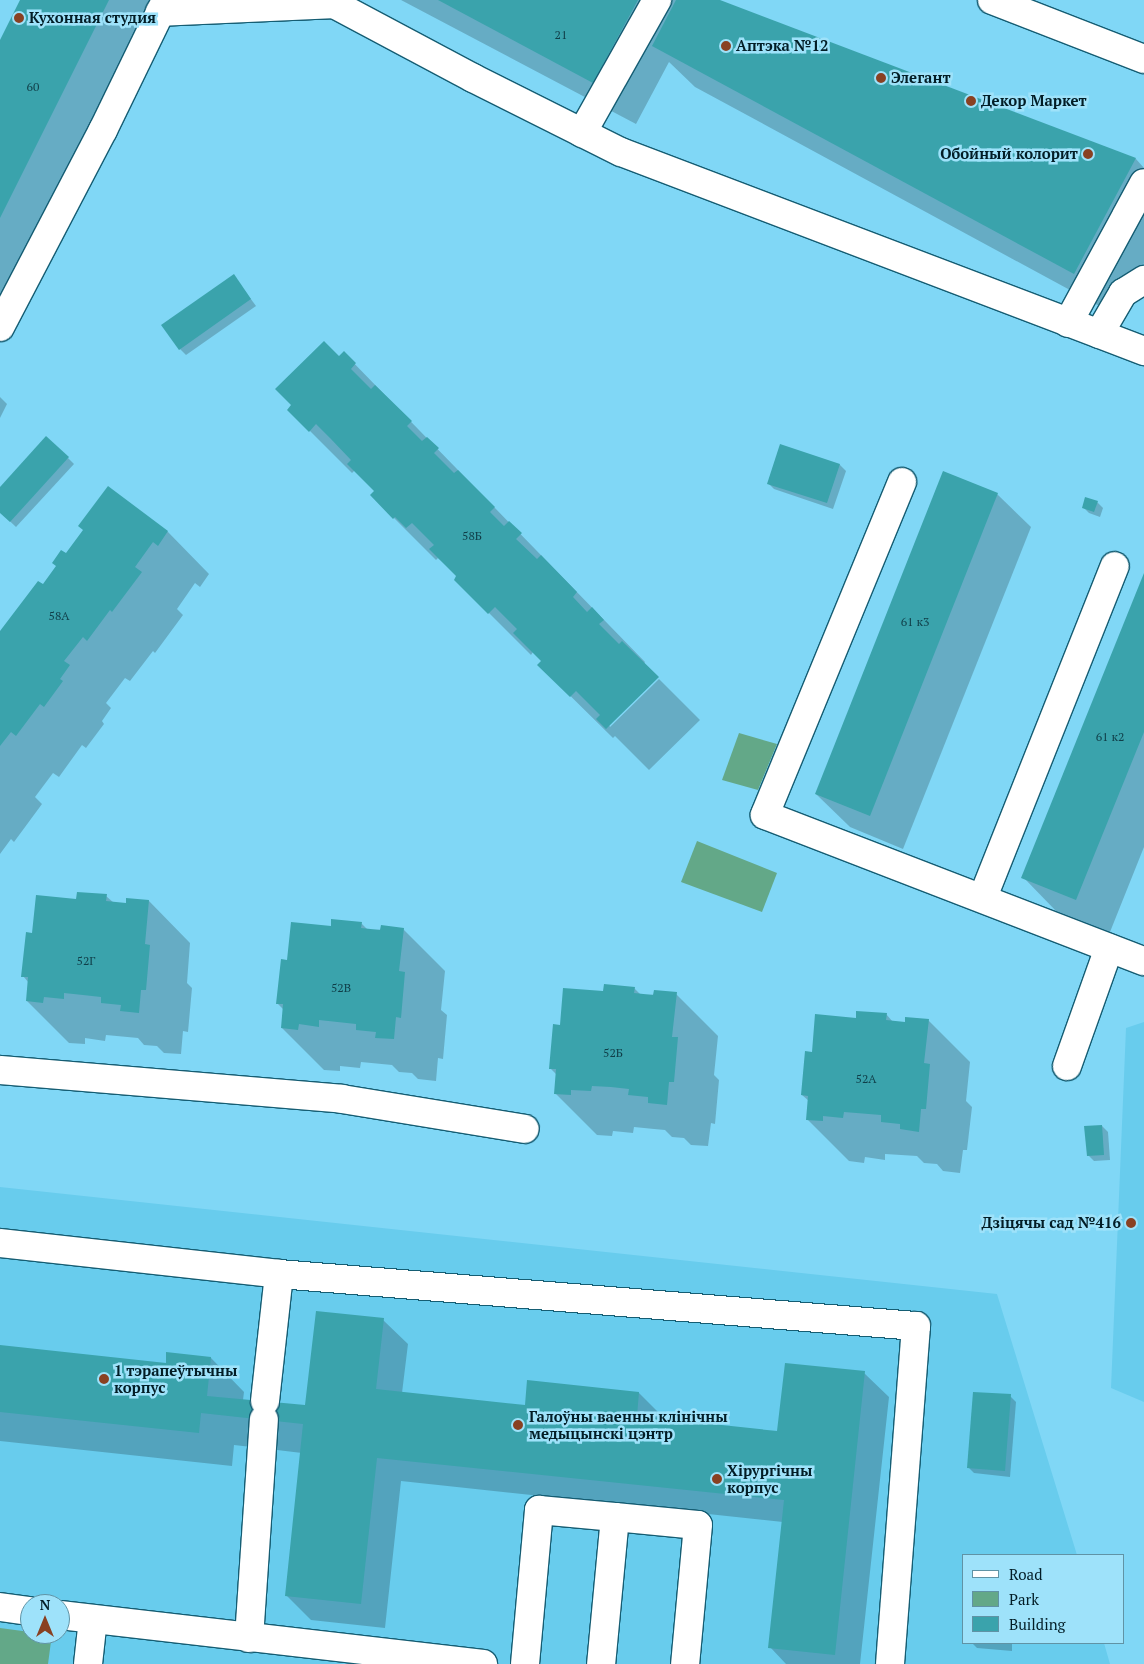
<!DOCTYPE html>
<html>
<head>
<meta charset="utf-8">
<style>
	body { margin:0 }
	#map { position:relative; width:1144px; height:1664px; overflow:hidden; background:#80d7f6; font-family:"PT Serif",serif }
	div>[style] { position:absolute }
	.built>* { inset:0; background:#68cced }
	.green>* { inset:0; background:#63a888 }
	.shadow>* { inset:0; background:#0003 }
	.building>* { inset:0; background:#3aa3ac }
	.roads { filter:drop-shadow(1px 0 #155d73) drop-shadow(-1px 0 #155d73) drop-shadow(0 1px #155d73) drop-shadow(0 -1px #155d73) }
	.minor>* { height:28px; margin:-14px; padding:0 14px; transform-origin:14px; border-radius:14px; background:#fff }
	.major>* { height:28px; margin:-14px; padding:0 14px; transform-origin:14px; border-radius:14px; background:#fff }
	.dots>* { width:14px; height:14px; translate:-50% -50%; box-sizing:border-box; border:2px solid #9ee2fa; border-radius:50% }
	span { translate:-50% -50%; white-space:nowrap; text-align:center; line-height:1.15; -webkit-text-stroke:5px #9ee2fa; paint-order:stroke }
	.number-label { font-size:12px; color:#103e48 }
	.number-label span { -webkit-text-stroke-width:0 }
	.poi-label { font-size:15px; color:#021d26; font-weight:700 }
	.left { translate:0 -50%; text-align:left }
	.right { translate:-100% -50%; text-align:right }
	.legend { position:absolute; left:962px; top:1554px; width:162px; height:90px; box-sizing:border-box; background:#9ee2fa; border:1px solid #6093a5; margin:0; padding:6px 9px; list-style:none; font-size:15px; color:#021d26 }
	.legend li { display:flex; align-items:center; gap:10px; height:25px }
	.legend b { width:25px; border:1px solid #6093a5 }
	.north { position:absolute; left:20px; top:1594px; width:50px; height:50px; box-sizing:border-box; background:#9ee2fa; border:1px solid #6093a5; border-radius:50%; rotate:0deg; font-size:14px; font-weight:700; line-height:20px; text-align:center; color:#021d26 }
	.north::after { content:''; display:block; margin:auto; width:18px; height:22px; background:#894122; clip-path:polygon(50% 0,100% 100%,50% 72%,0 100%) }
</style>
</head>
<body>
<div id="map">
	<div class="built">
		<div style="clip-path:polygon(1144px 1022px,1144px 1402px,1111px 1388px,1126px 1028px)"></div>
		<div style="clip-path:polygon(evenodd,0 1187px,997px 1294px,1077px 1555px,963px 1555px,963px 1643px,1104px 1643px,1110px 1664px,0 1664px,0 1187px,30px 1604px,60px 1604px,60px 1634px,30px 1634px,30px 1604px)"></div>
	</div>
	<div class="green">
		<div style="clip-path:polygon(739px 733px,777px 744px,758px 790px,722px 780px)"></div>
		<div style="clip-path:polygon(697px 841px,777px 873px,762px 912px,681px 882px)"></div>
		<div style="clip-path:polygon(0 1628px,30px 1632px,30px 1634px,52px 1634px,48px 1664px,0 1664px)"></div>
	</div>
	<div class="shadow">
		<div style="clip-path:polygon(22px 0,159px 0,0 318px,0 43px)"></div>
		<div style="clip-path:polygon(401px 0,717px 0,1136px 159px,1144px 168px,1144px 263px,1116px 315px,695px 87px,669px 62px,636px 124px)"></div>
		<div style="clip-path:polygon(234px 276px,256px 306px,186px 355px,180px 349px)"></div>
		<div style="clip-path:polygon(344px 353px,645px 662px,609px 725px,610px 727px,659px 679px,700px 720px,649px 770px,615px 736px,613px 738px,539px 665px,543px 661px,533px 652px,531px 655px,455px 579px,458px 576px,438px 558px,436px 560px,371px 495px,376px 491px,355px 470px,352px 473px,289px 410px)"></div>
		<div style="clip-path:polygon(0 397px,7px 404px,0 418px)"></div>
		<div style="clip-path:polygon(780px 446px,840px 465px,846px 471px,833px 509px,774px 489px,768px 483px)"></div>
		<div style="clip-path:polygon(68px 458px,74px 464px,16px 527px,0 512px,0 488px)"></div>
		<div style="clip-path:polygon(108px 488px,168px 532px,209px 574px,200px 587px,195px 583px,177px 609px,183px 615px,155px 653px,153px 651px,130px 681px,125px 678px,106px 703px,111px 708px,102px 721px,104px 724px,86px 748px,82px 745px,59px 777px,53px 773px,35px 797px,42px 804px,14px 842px,11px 839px,0 854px,0 634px,43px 586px,66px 555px,84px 530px)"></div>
		<div style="clip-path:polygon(997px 494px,1031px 527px,903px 849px,850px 827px,816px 794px)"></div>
		<div style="clip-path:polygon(1097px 502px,1103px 508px,1100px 517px,1089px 513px,1083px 507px)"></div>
		<div style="clip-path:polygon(1144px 576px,1144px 847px,1110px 932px,1056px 911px,1023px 877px)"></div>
		<div style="clip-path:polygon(106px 896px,114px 903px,127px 904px,149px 901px,190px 943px,187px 983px,192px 988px,188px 1032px,183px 1031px,181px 1054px,164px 1053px,157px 1046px,144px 1045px,138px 1038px,106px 1035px,105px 1041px,85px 1038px,85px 1044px,69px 1043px,27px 1001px,29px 983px,23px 976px,33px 934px,77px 901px)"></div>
		<div style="clip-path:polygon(361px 923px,368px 930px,403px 929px,445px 971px,441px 1010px,447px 1015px,443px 1059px,438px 1058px,436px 1081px,418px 1079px,412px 1073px,399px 1072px,392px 1065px,361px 1062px,360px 1068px,340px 1066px,340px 1071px,324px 1070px,282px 1028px,284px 1010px,277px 1003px,288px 961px,332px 928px)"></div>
		<div style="clip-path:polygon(634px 988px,641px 995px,676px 994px,718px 1036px,714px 1075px,719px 1080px,715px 1124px,711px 1123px,708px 1146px,691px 1145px,684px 1138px,672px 1137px,665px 1130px,654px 1129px,634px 1127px,633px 1133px,613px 1131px,612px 1136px,597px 1135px,555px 1093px,557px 1075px,550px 1068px,561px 1026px,604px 993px)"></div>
		<div style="clip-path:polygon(886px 1014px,893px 1022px,906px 1023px,928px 1020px,970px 1062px,966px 1101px,972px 1107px,967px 1150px,963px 1150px,960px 1173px,943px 1171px,937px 1164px,924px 1163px,917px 1156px,885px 1154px,885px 1160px,865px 1157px,864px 1163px,849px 1161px,807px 1119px,809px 1101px,802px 1095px,813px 1053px,857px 1019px)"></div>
		<div style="clip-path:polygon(1102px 1126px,1108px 1132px,1110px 1160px,1094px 1161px,1088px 1155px)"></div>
		<div style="clip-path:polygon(383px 1320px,408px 1344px,402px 1393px,526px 1407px,639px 1393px,663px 1417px,663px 1420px,779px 1433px,864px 1373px,889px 1397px,860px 1664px,786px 1664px,770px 1647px,783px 1522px,401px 1481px,385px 1628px,311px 1620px,287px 1596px,302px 1453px,234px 1445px,232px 1466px,0 1441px,0 1347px,167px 1364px,211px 1358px,244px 1392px,243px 1400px,304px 1406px)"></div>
		<div style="clip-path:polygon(1010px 1396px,1016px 1402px,1010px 1477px,974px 1473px,968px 1467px)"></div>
		<div style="clip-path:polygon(972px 1643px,1012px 1643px,1012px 1651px,977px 1648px)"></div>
	</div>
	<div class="building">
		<div style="clip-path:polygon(20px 0,109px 0,0 218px,0 40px)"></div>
		<div style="clip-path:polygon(438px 0,638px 0,593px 83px)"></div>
		<div style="clip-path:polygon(676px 0,720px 0,1136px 158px,1074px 274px,652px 46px)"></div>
		<div style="clip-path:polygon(234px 274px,251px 299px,179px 350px,161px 325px)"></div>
		<div style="clip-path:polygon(324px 341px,339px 356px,344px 351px,356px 363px,351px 369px,371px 389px,375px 385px,412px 421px,407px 426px,422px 441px,427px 437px,439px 448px,434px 453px,454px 473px,458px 470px,495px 507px,490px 512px,504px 526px,509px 521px,522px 533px,516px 539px,537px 559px,541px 555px,577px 592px,573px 597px,587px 612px,592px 607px,604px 620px,599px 624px,619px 644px,622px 641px,659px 677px,606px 729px,596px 719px,600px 715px,576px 691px,570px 697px,537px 665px,541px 661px,513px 633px,517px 629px,495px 607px,488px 614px,454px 580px,456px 576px,429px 549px,434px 545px,412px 523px,406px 528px,395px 517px,393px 519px,370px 495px,374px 491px,347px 464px,351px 460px,330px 438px,316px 424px,309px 432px,287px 410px,291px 405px,275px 389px)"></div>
		<div style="clip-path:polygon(46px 436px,69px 457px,10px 522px,0 513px,0 487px)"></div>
		<div style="clip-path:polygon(780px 444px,840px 464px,827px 503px,767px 484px)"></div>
		<div style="clip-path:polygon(943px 471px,998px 493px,870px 816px,815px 794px)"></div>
		<div style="clip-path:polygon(108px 486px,168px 531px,158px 546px,153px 542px,135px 567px,142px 572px,112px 612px,110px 610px,87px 641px,83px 637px,64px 661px,70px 665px,60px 679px,63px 681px,44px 707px,40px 704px,16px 736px,11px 732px,0 746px,0 631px,38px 581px,43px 584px,56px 566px,52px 563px,61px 550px,66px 553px,83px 530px,78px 526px)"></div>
		<div style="clip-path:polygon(1085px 497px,1098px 501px,1094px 512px,1082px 508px)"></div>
		<div style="clip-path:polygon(1144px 573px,1144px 732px,1076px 900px,1021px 878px)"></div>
		<div style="clip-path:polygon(77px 892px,107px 894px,106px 901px,126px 903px,126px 898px,149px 900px,145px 944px,150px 945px,146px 990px,141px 990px,139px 1013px,120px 1011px,121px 1005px,101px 1003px,101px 997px,83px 995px,64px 993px,64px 999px,44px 997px,43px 1003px,26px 1001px,28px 977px,21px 977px,26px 932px,32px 933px,36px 895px,76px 899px)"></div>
		<div style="clip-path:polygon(331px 919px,362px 922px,361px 928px,380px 930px,381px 925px,404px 928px,399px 971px,405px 972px,401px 1018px,396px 1017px,394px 1039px,375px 1038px,376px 1032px,356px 1030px,356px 1024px,319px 1020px,319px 1027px,299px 1024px,298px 1030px,281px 1028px,283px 1004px,276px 1004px,281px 959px,287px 960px,291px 922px,331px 926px)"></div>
		<div style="clip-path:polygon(604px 984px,635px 987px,634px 993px,653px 995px,654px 990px,677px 992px,672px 1037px,678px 1037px,674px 1082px,669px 1082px,667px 1105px,648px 1103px,648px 1097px,628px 1095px,629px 1089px,611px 1087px,592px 1086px,591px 1091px,571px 1090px,571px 1095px,554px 1094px,556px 1069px,549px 1069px,553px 1024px,560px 1025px,563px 988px,603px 991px)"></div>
		<div style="clip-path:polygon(856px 1011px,887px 1013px,886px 1020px,905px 1022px,905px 1017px,929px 1019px,924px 1063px,930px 1064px,926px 1109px,921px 1109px,919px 1132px,900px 1129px,900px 1124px,881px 1122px,881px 1115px,844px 1112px,843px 1118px,823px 1116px,823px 1121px,806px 1120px,808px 1096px,801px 1095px,805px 1051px,812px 1052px,815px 1014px,856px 1018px)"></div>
		<div style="clip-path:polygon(1102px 1125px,1104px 1155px,1087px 1156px,1084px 1126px)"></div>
		<div style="clip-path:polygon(316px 1311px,384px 1318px,376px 1389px,525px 1405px,527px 1380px,639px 1392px,637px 1416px,777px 1431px,785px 1363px,865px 1371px,835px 1655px,768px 1648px,784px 1500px,377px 1458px,361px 1604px,285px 1596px,303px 1424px,201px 1413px,199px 1433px,0 1412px,0 1345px,166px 1363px,166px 1352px,211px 1357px,207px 1396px,305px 1405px)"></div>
		<div style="clip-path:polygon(973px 1392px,1011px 1394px,1005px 1471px,967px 1468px)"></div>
	</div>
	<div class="roads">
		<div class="minor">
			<div style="left:160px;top:12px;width:174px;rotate:-2.6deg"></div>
			<div style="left:334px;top:4px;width:157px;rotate:28deg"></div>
			<div style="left:473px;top:78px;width:165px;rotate:26.6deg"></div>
			<div style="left:621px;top:152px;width:560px;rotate:20.83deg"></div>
			<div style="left:582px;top:133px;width:153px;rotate:-60.6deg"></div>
			<div style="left:1068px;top:323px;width:159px;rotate:-61.5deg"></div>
			<div style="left:0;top:327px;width:222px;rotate:-62.4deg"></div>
			<div style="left:103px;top:130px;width:144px;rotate:-64.1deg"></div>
			<div style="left:1099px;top:334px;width:48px;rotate:-59.7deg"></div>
			<div style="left:1123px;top:293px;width:25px;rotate:-32deg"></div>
			<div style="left:902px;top:482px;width:360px;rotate:112.4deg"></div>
			<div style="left:765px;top:815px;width:406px;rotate:21.1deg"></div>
			<div style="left:983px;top:897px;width:356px;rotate:-68.3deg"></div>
			<div style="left:1067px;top:1066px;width:125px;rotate:-70.4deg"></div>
			<div style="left:0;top:1070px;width:343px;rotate:4.8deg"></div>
			<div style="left:342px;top:1099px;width:185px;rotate:9.3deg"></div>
			<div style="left:0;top:1243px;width:281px;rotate:6.3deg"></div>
			<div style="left:279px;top:1274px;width:639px;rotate:4.67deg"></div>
			<div style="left:916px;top:1326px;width:339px;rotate:94.4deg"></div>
			<div style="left:265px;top:1401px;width:128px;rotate:-83.7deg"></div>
			<div style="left:615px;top:1517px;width:83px;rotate:5.5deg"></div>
			<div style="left:698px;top:1525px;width:140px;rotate:95.3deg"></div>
			<div style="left:0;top:1607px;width:30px;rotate:8deg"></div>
			<div style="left:60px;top:1615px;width:426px;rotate:6.6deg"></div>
			<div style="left:249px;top:1638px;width:219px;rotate:-86.1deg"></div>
			<div style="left:88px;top:1664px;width:45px;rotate:-83.7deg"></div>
			<div style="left:525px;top:1664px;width:155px;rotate:-84.8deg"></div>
			<div style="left:539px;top:1510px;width:76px;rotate:5.3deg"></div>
			<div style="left:615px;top:1517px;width:148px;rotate:95.4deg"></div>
		</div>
		<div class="major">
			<div style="left:992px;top:0;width:163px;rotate:21.2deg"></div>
		</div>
	</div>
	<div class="dots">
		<div style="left:19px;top:18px;background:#894122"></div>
		<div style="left:726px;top:46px;background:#894122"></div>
		<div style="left:881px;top:78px;background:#894122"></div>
		<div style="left:971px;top:101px;background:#894122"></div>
		<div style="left:1088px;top:154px;background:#894122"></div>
		<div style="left:1131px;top:1223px;background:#894122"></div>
		<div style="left:104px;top:1379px;background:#894122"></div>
		<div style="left:518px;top:1425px;background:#894122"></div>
		<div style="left:717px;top:1479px;background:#894122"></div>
	</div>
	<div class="number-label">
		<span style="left:561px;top:35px">21</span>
		<span style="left:33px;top:87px">60</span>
		<span style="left:472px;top:536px">58Б</span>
		<span style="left:59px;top:616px">58А</span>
		<span style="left:915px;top:622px">61 к3</span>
		<span style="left:1110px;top:737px">61 к2</span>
		<span style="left:86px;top:961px">52Г</span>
		<span style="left:341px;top:988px">52В</span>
		<span style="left:613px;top:1053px">52Б</span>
		<span style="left:866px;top:1079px">52А</span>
	</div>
	<div class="poi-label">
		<span class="left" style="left:29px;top:18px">Кухонная студия</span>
		<span class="left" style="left:736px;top:46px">Аптэка №12</span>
		<span class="left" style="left:891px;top:78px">Элегант</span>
		<span class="left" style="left:981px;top:101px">Декор Маркет</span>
		<span class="right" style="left:1078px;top:154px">Обойный колорит</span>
		<span class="right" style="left:1121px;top:1223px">Дзіцячы сад №416</span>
		<span class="left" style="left:114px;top:1379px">1 тэрапеўтычны<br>корпус</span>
		<span class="left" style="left:529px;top:1425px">Галоўны ваенны клінічны<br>медыцынскі цэнтр</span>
		<span class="left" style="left:727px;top:1479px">Хірургічны<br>корпус</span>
	</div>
	<ul class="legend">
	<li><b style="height:6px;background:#fff"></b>Road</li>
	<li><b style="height:14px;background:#63a888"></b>Park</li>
	<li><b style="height:14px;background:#3aa3ac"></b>Building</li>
	</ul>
	<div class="north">N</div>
</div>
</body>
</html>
